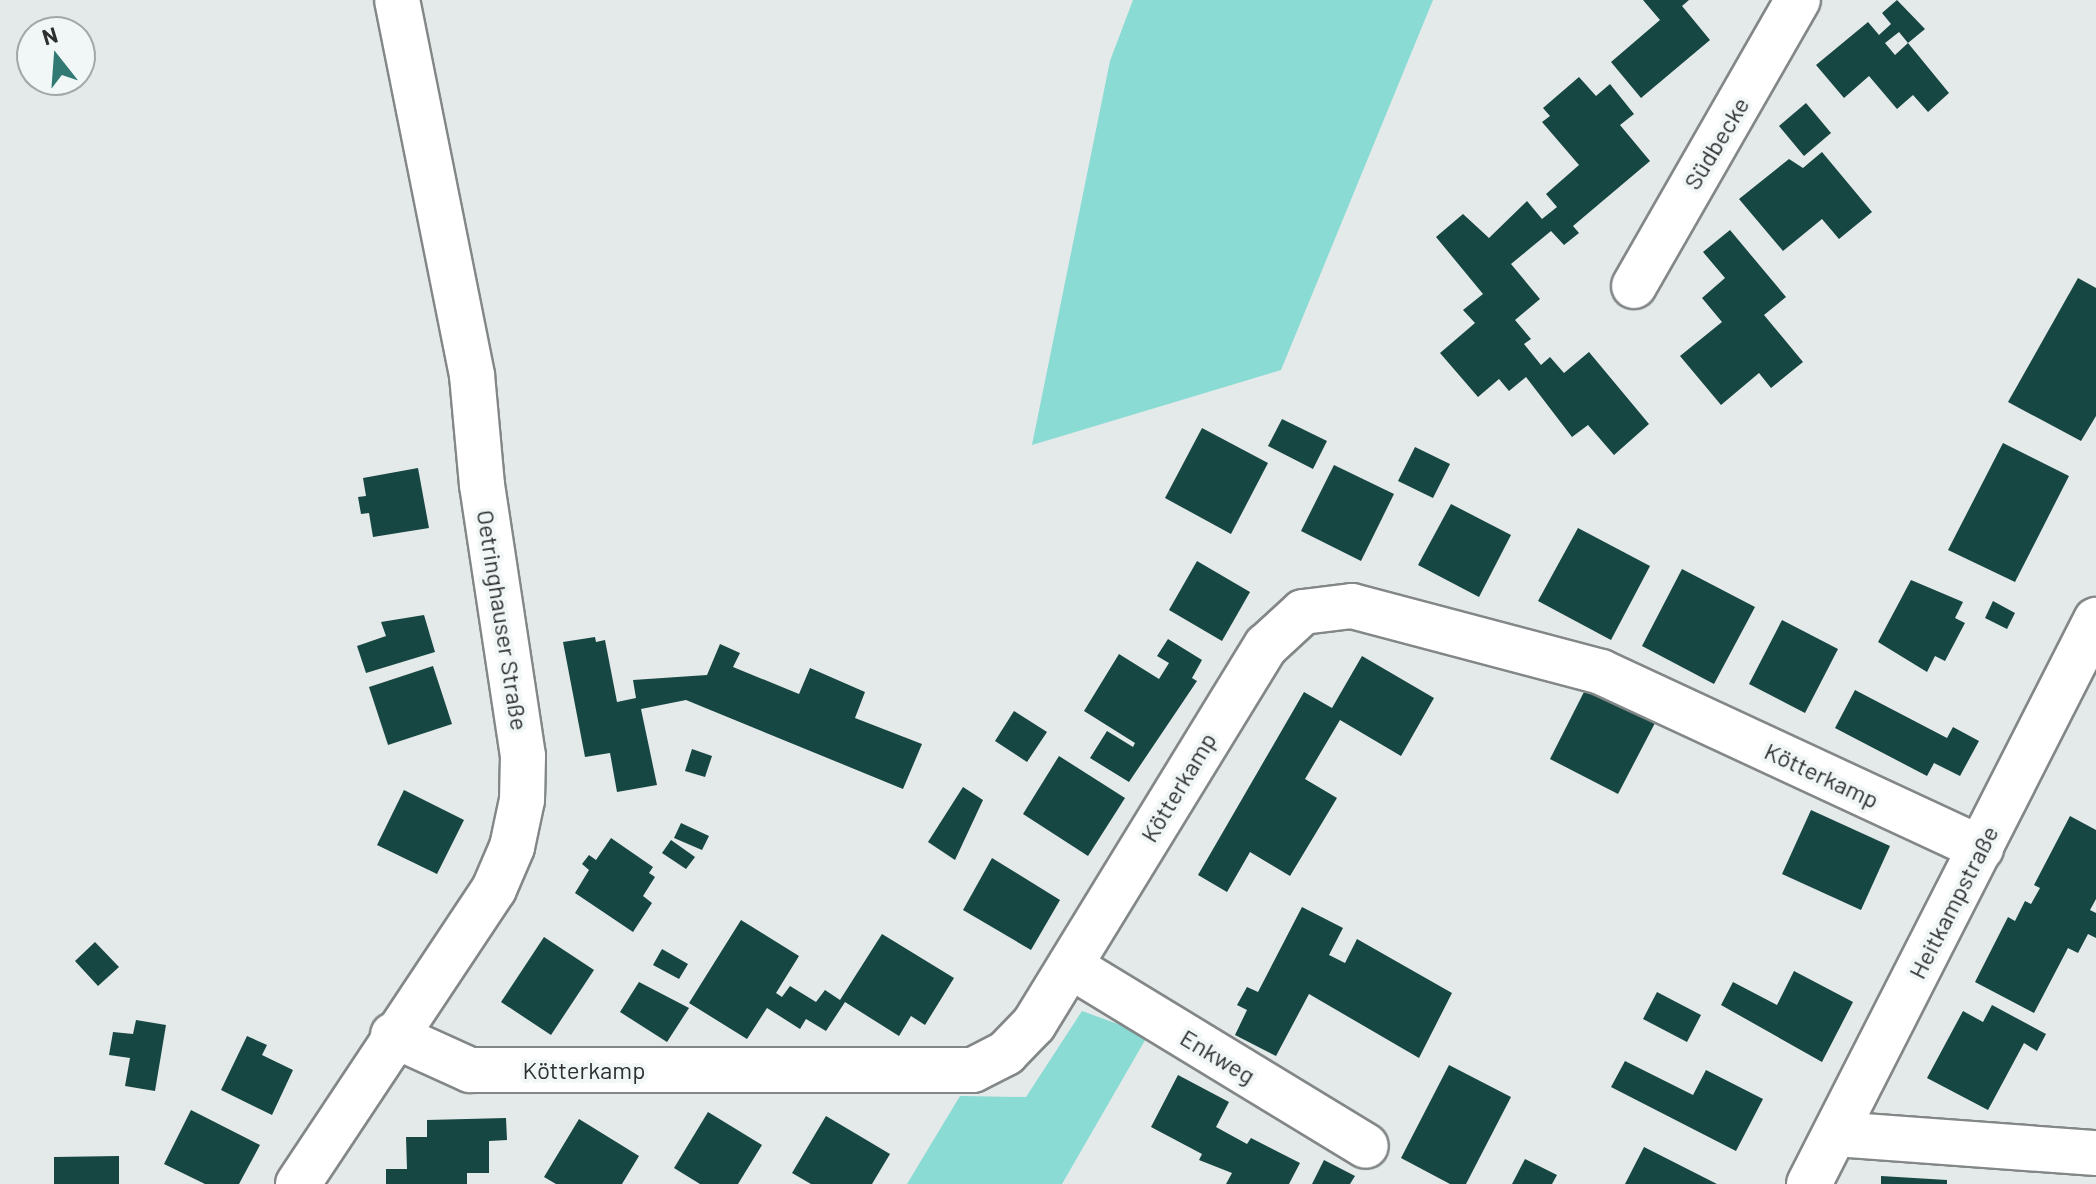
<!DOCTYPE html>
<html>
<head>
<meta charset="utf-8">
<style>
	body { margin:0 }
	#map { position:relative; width:2096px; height:1184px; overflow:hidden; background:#e4e9e9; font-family:Barlow,sans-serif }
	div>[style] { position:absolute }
	.green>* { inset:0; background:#89dbd3 }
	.building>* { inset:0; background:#174743 }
	.roads { filter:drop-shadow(2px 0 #838787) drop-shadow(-2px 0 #838787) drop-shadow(0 2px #838787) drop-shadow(0 -2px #838787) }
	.minor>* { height:44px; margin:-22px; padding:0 22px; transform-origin:22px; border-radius:22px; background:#fff }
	span { translate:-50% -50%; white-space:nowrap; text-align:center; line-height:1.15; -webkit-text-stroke:8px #f1f7f6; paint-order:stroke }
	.street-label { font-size:24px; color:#2e3030 }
	.north { position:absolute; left:16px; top:16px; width:80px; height:80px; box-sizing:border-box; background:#f1f7f6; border:2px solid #a3a7a7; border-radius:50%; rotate:343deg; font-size:22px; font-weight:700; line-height:32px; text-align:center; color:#2e3030 }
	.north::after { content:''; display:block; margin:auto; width:28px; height:36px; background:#327973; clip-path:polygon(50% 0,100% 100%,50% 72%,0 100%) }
</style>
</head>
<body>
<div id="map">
	<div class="green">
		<div style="clip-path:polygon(1133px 0,1433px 0,1281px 370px,1032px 445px,1110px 61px)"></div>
		<div style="clip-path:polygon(1082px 1011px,1148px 1035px,1062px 1184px,907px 1184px,960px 1096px,1026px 1097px)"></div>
	</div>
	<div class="building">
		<div style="clip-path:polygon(1643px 0,1689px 0,1682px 6px,1710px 40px,1641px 98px,1611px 62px,1660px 20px)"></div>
		<div style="clip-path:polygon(1897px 0,1925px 29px,1908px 43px,1899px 32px,1885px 43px,1895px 55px,1908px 43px,1949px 93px,1928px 112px,1913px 95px,1897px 109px,1869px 76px,1844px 98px,1816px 65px,1868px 22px,1879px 35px,1891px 24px,1882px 13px)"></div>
		<div style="clip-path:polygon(1579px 77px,1596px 96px,1610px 84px,1634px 114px,1620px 125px,1650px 161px,1573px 226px,1579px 233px,1564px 245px,1551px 231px,1511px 264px,1540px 299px,1515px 320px,1531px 339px,1524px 344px,1541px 365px,1550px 357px,1564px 373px,1589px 352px,1649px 424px,1614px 455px,1588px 425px,1572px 437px,1526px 377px,1509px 391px,1499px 379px,1478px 397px,1440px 353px,1475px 323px,1463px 310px,1483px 294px,1436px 237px,1463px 214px,1489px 238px,1527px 201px,1542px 219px,1557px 207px,1546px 194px,1579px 165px,1542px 122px,1550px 116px,1543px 108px)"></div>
		<div style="clip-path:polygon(1806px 103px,1831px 133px,1804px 156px,1779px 126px)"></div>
		<div style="clip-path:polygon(1822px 152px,1872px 212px,1839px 239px,1822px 219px,1783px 251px,1739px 199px,1789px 159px,1803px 168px)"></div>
		<div style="clip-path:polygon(1730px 230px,1786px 297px,1764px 315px,1803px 362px,1771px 388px,1759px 373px,1721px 405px,1680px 356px,1722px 322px,1702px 298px,1725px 278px,1703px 252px)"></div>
		<div style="clip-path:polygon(2078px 278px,2096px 288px,2096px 416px,2081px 441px,2008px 402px)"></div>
		<div style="clip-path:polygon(1282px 419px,1327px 441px,1313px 469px,1268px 446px)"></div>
		<div style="clip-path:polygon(1202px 428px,1268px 463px,1231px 534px,1165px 498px)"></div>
		<div style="clip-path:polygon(2003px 443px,2069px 476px,2015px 582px,1948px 550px)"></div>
		<div style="clip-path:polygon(1415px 447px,1450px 464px,1433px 498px,1398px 481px)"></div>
		<div style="clip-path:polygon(1334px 465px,1394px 494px,1361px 561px,1301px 531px)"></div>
		<div style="clip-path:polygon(418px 468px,429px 528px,373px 537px,369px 513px,361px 514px,358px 497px,366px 496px,363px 478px)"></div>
		<div style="clip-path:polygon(1451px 504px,1511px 535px,1479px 597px,1418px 565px)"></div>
		<div style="clip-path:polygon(1578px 528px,1650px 566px,1611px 640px,1538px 601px)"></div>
		<div style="clip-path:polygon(1197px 561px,1250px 592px,1222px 641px,1169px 610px)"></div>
		<div style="clip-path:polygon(1682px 569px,1755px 607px,1714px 684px,1642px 646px)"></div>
		<div style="clip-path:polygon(1911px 580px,1963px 602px,1955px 618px,1965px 623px,1945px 661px,1935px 656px,1927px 672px,1878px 642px)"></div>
		<div style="clip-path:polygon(1993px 601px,2015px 613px,2007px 629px,1985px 618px)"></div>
		<div style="clip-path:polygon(424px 615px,435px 652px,366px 673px,357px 646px,386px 636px,381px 622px)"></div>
		<div style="clip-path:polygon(1782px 620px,1838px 649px,1805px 713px,1749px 684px)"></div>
		<div style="clip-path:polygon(595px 637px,596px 642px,605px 640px,617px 702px,636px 698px,633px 680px,707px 675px,720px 644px,740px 653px,733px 667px,799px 694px,810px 668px,865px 692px,855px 718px,922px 744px,903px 789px,686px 700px,641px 709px,657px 785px,617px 792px,610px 753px,585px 757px,563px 642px)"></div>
		<div style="clip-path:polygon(1168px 639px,1202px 660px,1192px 678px,1197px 681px,1129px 782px,1090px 758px,1107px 731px,1133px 747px,1135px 743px,1084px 711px,1119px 654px,1159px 679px,1169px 663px,1157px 656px)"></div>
		<div style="clip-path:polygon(1362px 656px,1434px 698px,1401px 756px,1340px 720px,1305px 779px,1337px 798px,1290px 876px,1250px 852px,1227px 892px,1198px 875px,1304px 692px,1332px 708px)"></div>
		<div style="clip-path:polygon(433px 666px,452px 724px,388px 745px,369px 687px)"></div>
		<div style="clip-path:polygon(1586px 688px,1655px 723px,1618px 794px,1550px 759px)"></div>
		<div style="clip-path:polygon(1855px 690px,1947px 738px,1953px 727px,1979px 741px,1960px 776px,1934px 763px,1927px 776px,1835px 728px)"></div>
		<div style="clip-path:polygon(1014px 711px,1047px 732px,1027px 762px,995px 741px)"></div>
		<div style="clip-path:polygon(692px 749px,712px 756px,705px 777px,685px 771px)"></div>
		<div style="clip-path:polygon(1059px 756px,1125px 798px,1088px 856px,1023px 814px)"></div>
		<div style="clip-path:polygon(963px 787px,983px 800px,955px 860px,928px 842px)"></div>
		<div style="clip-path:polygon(404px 790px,464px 820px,437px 874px,377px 845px)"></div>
		<div style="clip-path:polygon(1811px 810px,1890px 846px,1861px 910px,1782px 874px)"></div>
		<div style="clip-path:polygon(2070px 816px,2096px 830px,2096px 899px,2090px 910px,2096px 913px,2096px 938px,2088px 934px,2078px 953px,2068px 948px,2034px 1013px,1975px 982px,2008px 917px,2015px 921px,2025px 901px,2031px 904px,2040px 888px,2034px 885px)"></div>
		<div style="clip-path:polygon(681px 823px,709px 836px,702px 850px,674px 838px)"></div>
		<div style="clip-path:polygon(611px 838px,653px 867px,649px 873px,655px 877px,643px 896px,652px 903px,633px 932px,575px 893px,589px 870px,582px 864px,589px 855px,596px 860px)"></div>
		<div style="clip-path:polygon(671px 840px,695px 857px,686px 869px,662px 853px)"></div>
		<div style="clip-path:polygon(992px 858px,1060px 900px,1031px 950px,963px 910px)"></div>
		<div style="clip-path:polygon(1302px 907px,1343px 928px,1329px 955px,1345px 963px,1357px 939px,1452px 993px,1419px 1058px,1309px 994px,1276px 1056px,1235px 1035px,1247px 1010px,1237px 1005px,1247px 987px,1258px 992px)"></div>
		<div style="clip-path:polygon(741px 920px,799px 956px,776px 993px,782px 997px,790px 986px,816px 1002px,825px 990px,840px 1000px,882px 934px,954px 978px,925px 1025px,911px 1016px,899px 1036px,845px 1002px,826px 1031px,806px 1019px,800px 1029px,767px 1008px,747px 1039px,689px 1003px)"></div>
		<div style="clip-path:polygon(544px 937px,594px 970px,551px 1035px,501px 1002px)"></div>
		<div style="clip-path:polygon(95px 942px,119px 967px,98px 986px,75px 961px)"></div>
		<div style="clip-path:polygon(662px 949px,688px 964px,679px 979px,653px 965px)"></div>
		<div style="clip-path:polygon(1794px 971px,1853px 1002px,1822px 1062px,1721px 1005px,1733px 982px,1777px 1005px)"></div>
		<div style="clip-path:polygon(639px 982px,689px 1008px,667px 1042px,620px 1012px)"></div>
		<div style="clip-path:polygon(1657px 992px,1701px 1015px,1687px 1042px,1643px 1019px)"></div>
		<div style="clip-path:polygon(1992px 1005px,2046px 1034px,2037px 1051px,2024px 1043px,1988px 1110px,1927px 1078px,1963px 1011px,1983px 1022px)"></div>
		<div style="clip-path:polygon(136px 1020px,166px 1025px,155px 1091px,125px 1086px,130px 1058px,109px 1055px,113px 1032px,133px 1034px)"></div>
		<div style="clip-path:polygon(247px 1036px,267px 1045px,262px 1055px,293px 1070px,272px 1115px,221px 1090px)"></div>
		<div style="clip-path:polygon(1625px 1061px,1693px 1095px,1706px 1070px,1763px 1099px,1736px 1151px,1611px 1087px)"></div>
		<div style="clip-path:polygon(1449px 1065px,1511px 1097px,1466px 1184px,1450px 1184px,1401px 1158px)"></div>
		<div style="clip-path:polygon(1178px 1075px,1229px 1102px,1216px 1127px,1247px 1144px,1251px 1138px,1300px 1163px,1289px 1184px,1226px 1184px,1232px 1173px,1199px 1160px,1202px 1154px,1151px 1127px)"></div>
		<div style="clip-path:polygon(191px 1110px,260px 1145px,239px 1184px,205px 1184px,164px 1164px)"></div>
		<div style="clip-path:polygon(708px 1112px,762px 1145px,738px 1184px,700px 1184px,674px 1168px)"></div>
		<div style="clip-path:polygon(826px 1116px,890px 1154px,872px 1184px,811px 1184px,792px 1173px)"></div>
		<div style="clip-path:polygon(506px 1118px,507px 1140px,489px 1141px,489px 1173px,467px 1173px,467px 1184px,386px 1184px,386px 1169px,407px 1169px,406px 1137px,427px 1137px,427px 1120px)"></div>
		<div style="clip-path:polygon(579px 1119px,639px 1156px,622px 1184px,556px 1184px,544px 1177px)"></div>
		<div style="clip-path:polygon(1644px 1147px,1717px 1184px,1625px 1184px)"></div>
		<div style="clip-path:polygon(119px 1156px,119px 1184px,54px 1184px,54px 1157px)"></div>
		<div style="clip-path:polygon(1525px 1159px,1557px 1175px,1552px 1184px,1512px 1184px)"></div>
		<div style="clip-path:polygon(1324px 1160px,1355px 1176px,1350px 1184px,1312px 1184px)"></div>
		<div style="clip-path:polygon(1881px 1176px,1947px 1180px,1947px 1184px,1881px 1184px)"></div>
	</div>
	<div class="roads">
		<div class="minor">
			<div style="left:1634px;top:286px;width:330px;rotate:-60.2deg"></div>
			<div style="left:1070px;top:966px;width:346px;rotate:31.3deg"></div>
			<div style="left:393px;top:1035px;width:85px;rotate:24.4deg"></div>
			<div style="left:470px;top:1070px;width:503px"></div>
			<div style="left:973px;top:1070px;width:37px;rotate:-27deg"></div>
			<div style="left:1006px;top:1053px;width:40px;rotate:-46deg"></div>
			<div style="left:1034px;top:1024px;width:444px;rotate:-58.5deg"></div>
			<div style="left:1266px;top:646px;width:50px;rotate:-42.6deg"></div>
			<div style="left:1303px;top:612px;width:49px;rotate:-7deg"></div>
			<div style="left:1352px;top:606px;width:258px;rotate:14.8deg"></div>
			<div style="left:1601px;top:672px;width:419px;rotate:24.9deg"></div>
			<div style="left:1836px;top:1134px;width:261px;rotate:4.2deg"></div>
			<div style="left:298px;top:1184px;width:354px;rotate:-56.4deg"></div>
			<div style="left:494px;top:889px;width:46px;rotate:-66.8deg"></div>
			<div style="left:512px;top:847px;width:48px;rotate:-78deg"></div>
			<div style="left:522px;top:800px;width:44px;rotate:-88.7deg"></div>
			<div style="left:523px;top:756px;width:274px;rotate:-98.6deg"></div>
			<div style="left:482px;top:485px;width:110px;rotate:-95.2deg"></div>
			<div style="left:472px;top:375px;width:382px;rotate:-101.3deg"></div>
			<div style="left:1809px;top:1184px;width:633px;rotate:-63.03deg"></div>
		</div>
	</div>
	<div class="street-label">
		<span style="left:1716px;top:143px;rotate:-59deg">Südbecke</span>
		<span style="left:503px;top:620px;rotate:81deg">Oetringhauser Straße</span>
		<span style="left:1822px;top:775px;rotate:25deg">Kötterkamp</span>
		<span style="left:1178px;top:787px;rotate:-59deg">Kötterkamp</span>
		<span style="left:1953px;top:902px;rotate:-63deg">Heitkampstraße</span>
		<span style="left:1218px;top:1056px;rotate:31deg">Enkweg</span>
		<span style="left:584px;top:1070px">Kötterkamp</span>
	</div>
	<div class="north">N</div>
</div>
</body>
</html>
